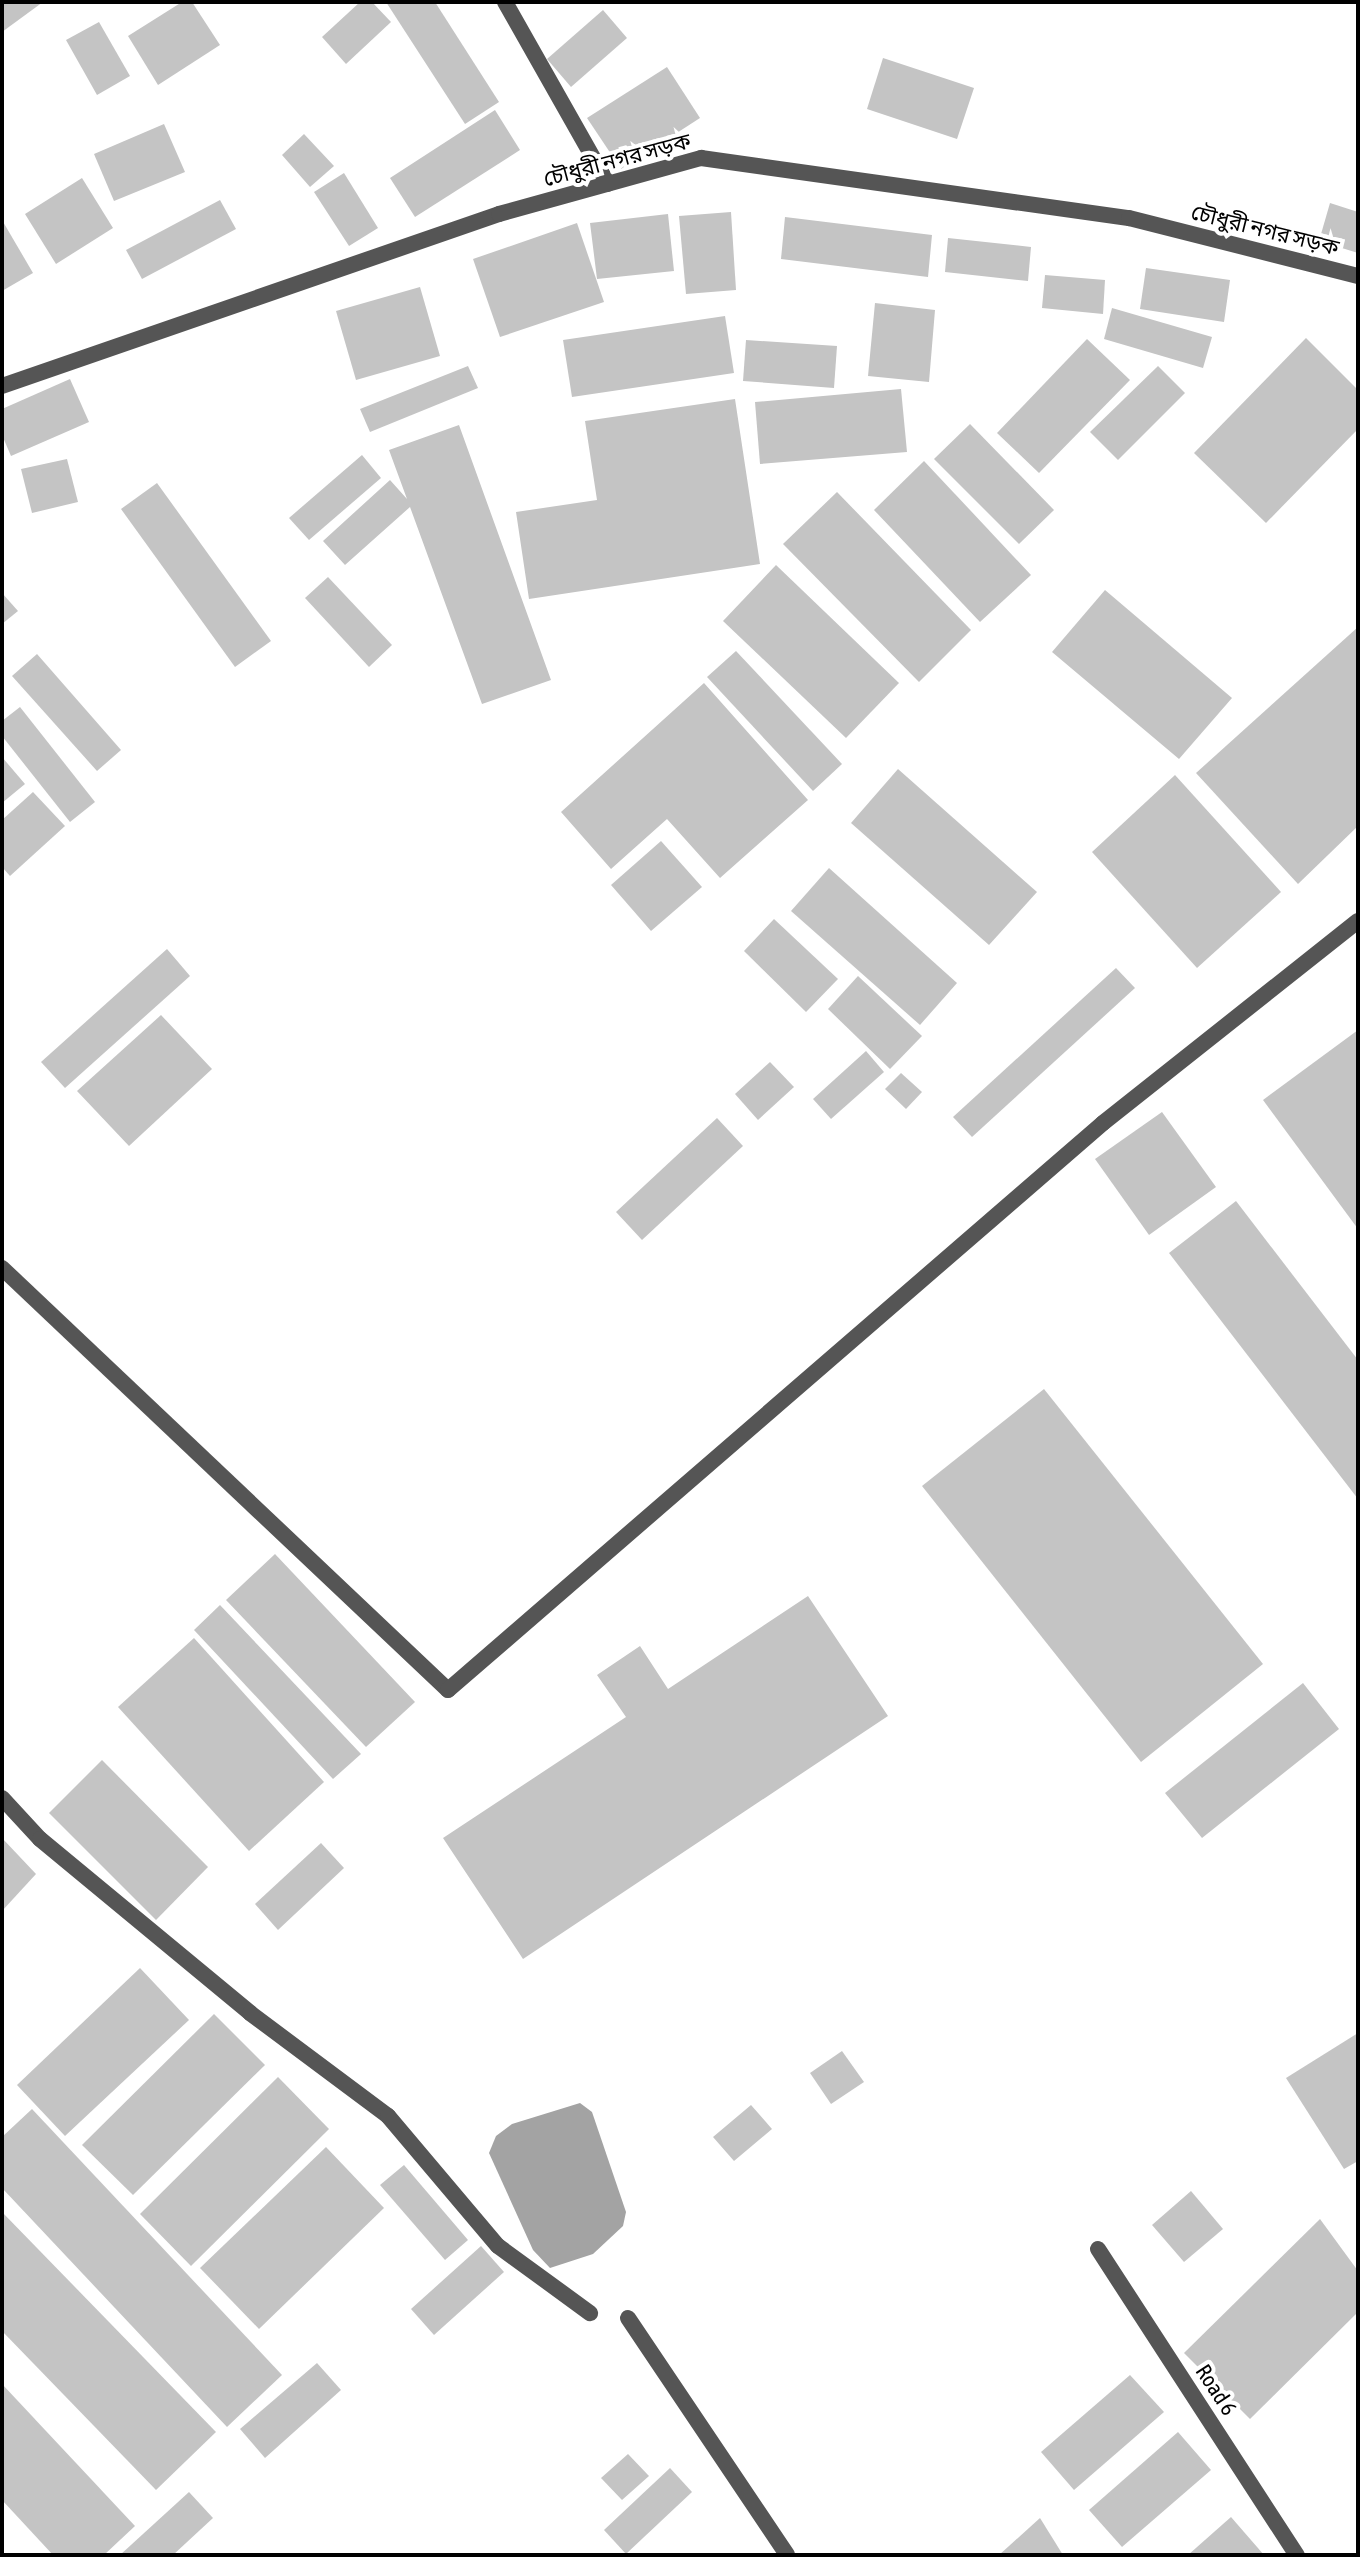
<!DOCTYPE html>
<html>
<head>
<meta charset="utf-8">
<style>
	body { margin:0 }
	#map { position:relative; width:1360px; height:2557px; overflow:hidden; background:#fff; font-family:"Asap Condensed","Noto Sans Bengali",sans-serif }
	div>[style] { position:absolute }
	.water>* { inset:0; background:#a3a3a3 }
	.building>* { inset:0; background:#c4c4c4 }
	.street>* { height:16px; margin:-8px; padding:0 8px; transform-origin:8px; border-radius:8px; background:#555 }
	span { translate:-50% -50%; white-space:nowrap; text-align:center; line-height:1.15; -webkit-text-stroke:8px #fff; paint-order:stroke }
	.street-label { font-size:22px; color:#000 }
	.frame { position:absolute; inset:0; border:4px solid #000; pointer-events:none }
</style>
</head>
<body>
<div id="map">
	<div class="water">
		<div style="clip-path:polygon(580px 2103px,592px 2112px,626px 2212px,623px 2226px,593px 2254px,550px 2268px,533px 2250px,489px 2153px,496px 2136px,512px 2124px)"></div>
	</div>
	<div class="building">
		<div style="clip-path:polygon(2px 2px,43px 2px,2px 32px)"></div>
		<div style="clip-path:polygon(182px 2px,192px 2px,220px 45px,158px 85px,128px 36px)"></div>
		<div style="clip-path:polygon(360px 2px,372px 2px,391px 22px,346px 64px,322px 37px)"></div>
		<div style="clip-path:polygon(386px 2px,435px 2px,499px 102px,465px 124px)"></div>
		<div style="clip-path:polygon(603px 10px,627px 38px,571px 87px,547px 59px)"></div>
		<div style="clip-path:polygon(99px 22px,130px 76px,97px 95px,66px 40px)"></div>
		<div style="clip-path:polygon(883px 58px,974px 88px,957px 139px,867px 109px)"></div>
		<div style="clip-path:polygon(667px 67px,700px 118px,621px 169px,587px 118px)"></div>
		<div style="clip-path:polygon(495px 110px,520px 150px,415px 217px,390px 178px)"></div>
		<div style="clip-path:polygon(164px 124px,185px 172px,114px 201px,94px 154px)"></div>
		<div style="clip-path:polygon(304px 134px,334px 166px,310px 187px,282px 155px)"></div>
		<div style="clip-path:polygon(344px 173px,378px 228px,349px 246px,314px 192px)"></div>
		<div style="clip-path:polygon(82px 178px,113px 228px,56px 264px,25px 214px)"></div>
		<div style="clip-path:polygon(220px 200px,236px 229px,142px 279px,126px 250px)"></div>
		<div style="clip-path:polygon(1330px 203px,1358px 212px,1358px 253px,1319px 241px)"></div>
		<div style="clip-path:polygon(731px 212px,736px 290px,686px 294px,679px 216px)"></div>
		<div style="clip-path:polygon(668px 214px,674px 271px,597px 279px,590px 223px)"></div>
		<div style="clip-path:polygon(785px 217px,932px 235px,928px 277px,781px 259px)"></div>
		<div style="clip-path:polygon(2px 220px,33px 273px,2px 291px)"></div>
		<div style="clip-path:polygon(577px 223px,604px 302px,500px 337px,473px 259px)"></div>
		<div style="clip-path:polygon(948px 238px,1031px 247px,1028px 281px,945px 272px)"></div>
		<div style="clip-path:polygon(1146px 268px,1230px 280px,1224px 322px,1140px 309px)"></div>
		<div style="clip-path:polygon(1045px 275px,1105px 280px,1103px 314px,1042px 308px)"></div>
		<div style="clip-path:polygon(420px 287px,440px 356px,356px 380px,336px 311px)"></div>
		<div style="clip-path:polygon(875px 303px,935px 310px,929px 382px,868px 376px)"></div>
		<div style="clip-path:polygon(1112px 308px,1212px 337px,1203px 368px,1104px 339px)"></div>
		<div style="clip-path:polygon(725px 316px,734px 373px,572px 397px,563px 340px)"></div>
		<div style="clip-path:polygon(1306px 338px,1358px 390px,1358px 429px,1266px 523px,1194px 453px)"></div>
		<div style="clip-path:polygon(1087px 339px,1130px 380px,1039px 473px,997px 433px)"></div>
		<div style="clip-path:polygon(746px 340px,837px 346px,834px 388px,743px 381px)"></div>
		<div style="clip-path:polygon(468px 366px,478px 388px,370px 432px,360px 409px)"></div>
		<div style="clip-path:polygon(1158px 366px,1185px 393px,1118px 460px,1090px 432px)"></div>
		<div style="clip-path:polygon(70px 379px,89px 422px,11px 456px,2px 435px,2px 409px)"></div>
		<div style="clip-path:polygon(901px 389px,907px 452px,760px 464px,755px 402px)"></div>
		<div style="clip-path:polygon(735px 399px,760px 564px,529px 599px,516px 512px,597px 500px,585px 421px)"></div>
		<div style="clip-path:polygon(970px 424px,1054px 510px,1019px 544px,934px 459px)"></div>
		<div style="clip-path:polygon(459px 425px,551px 680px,482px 704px,410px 507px,345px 565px,323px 541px,390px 480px,407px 499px,389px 450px)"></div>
		<div style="clip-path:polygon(362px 455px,381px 478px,309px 540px,289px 518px)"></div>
		<div style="clip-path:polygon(67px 459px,78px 502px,32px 513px,21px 469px)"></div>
		<div style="clip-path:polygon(924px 461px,1031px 575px,980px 622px,874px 510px)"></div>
		<div style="clip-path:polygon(157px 483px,271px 641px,235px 667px,121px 509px)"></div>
		<div style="clip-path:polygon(837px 492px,971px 630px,919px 682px,783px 544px)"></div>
		<div style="clip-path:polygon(776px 565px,899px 683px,846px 738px,723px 621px)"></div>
		<div style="clip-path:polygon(328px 577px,392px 645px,369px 667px,305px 598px)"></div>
		<div style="clip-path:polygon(1105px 590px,1232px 698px,1179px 759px,1052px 652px)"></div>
		<div style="clip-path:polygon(2px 593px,18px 611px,2px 624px)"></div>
		<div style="clip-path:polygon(1358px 627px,1358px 826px,1298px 884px,1196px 773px)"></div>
		<div style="clip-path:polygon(736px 651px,842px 764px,813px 791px,707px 677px)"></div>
		<div style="clip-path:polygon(37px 654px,121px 750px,97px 771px,12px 676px)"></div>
		<div style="clip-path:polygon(704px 683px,808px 800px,720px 878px,667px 819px,611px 869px,561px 812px)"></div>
		<div style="clip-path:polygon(20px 707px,95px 802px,70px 822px,2px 736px,2px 721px)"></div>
		<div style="clip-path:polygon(2px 757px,25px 784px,2px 803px)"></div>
		<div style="clip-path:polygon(898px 769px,1037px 892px,989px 945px,851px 823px)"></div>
		<div style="clip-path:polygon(1175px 775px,1281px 892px,1197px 968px,1092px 852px)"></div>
		<div style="clip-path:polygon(33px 792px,65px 826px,10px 876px,2px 867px,2px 820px)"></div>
		<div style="clip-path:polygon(661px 841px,702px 887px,651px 931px,611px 885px)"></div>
		<div style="clip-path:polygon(829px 868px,957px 983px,920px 1025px,791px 911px)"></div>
		<div style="clip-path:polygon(774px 919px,838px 979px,806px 1012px,744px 951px)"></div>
		<div style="clip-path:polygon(167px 949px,190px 976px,65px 1088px,41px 1062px)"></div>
		<div style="clip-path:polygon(1116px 968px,1135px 988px,972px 1137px,953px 1117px)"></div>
		<div style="clip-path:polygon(858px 976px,922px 1036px,890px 1069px,828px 1009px)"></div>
		<div style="clip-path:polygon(161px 1015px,212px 1069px,129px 1146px,77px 1091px)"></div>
		<div style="clip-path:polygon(1358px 1030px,1358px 1229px,1263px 1100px)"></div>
		<div style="clip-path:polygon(866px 1051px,884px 1072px,831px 1119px,813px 1099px)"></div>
		<div style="clip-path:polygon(770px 1062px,794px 1087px,758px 1120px,735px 1094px)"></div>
		<div style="clip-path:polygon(901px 1073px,922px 1092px,906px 1109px,885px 1089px)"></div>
		<div style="clip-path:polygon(1162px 1112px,1216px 1187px,1149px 1235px,1095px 1159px)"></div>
		<div style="clip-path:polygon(717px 1118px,743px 1146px,642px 1240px,616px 1212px)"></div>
		<div style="clip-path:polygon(1236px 1201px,1358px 1360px,1358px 1499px,1169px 1253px)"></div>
		<div style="clip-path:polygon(1044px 1389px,1263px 1664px,1141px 1762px,922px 1486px)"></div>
		<div style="clip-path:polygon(275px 1554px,415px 1702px,366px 1747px,226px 1600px)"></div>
		<div style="clip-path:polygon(808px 1596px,888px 1716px,523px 1959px,443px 1838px,626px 1717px,597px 1675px,640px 1646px,668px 1689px)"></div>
		<div style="clip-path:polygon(220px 1605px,361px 1754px,333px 1779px,194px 1630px)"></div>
		<div style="clip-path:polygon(194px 1638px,324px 1782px,249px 1851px,118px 1707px)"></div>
		<div style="clip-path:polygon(1303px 1683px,1339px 1729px,1202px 1838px,1165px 1793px)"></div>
		<div style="clip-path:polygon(102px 1760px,208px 1867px,156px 1920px,49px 1813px)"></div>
		<div style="clip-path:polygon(2px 1838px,36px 1874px,2px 1911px)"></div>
		<div style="clip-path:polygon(321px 1843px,344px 1868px,278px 1930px,255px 1904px)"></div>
		<div style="clip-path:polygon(140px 1968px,189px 2020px,65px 2136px,17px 2085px)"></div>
		<div style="clip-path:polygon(214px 2014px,265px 2065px,133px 2195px,82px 2145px)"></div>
		<div style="clip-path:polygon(1358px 2033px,1358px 2161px,1344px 2169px,1286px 2078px)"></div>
		<div style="clip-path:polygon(842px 2051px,864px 2082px,831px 2104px,810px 2073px)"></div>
		<div style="clip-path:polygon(278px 2077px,329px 2129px,191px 2266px,140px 2214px)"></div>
		<div style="clip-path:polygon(751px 2105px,772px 2129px,734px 2161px,713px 2137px)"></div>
		<div style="clip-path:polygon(32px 2109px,282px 2375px,227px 2427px,2px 2188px,2px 2137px)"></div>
		<div style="clip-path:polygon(326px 2147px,384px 2208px,259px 2329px,200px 2268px)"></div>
		<div style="clip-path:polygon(404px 2165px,468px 2240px,445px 2260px,380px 2185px)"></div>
		<div style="clip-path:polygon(1191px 2191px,1223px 2229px,1184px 2262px,1152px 2225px)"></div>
		<div style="clip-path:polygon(2px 2212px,216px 2432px,156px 2490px,2px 2331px)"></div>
		<div style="clip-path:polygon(1320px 2219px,1358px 2271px,1358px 2312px,1250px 2419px,1184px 2353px)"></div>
		<div style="clip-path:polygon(481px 2246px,504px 2272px,434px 2335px,411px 2309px)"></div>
		<div style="clip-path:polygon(317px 2363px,341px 2390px,265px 2458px,240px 2429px)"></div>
		<div style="clip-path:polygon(1130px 2375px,1164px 2412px,1074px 2490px,1041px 2452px)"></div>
		<div style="clip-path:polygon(2px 2384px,135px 2526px,104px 2555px,53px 2555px,2px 2500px)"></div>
		<div style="clip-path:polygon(1178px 2432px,1211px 2470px,1122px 2547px,1089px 2510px)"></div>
		<div style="clip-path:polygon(628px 2454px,649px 2476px,622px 2500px,601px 2478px)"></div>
		<div style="clip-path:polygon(670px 2468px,692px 2492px,626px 2554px,604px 2530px)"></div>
		<div style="clip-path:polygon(189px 2492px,213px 2518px,173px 2555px,120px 2555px)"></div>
		<div style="clip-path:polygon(1231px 2517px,1264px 2555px,1188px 2555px)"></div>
		<div style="clip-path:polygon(1040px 2518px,1063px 2555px,999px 2555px)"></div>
	</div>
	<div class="street">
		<div style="left:505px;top:2px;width:209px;rotate:60.5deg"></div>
		<div style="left:2px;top:386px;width:526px;rotate:-19.09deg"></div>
		<div style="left:499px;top:214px;width:210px;rotate:-15.5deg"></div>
		<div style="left:701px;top:158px;width:432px;rotate:8deg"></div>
		<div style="left:1129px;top:218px;width:236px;rotate:14.2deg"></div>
		<div style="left:2px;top:1268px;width:614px;rotate:43.42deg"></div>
		<div style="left:448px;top:1690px;width:866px;rotate:-40.88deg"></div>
		<div style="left:1103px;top:1123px;width:325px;rotate:-38.4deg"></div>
		<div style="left:2px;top:1798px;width:56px;rotate:47.2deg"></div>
		<div style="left:40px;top:1839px;width:273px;rotate:39.6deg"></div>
		<div style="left:250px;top:2013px;width:172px;rotate:36.7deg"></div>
		<div style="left:388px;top:2116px;width:170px;rotate:49.8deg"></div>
		<div style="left:498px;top:2246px;width:114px;rotate:36.1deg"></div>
		<div style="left:1098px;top:2249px;width:365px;rotate:57deg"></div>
		<div style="left:628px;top:2318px;width:285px;rotate:56.1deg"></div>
	</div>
	<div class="street-label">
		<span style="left:617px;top:160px;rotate:-15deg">চৌধুরী নগর সড়ক</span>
		<span style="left:1265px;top:230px;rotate:14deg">চৌধুরী নগর সড়ক</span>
		<span style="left:1216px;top:2390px;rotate:57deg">Road 6</span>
	</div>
	<div class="frame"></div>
</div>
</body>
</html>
